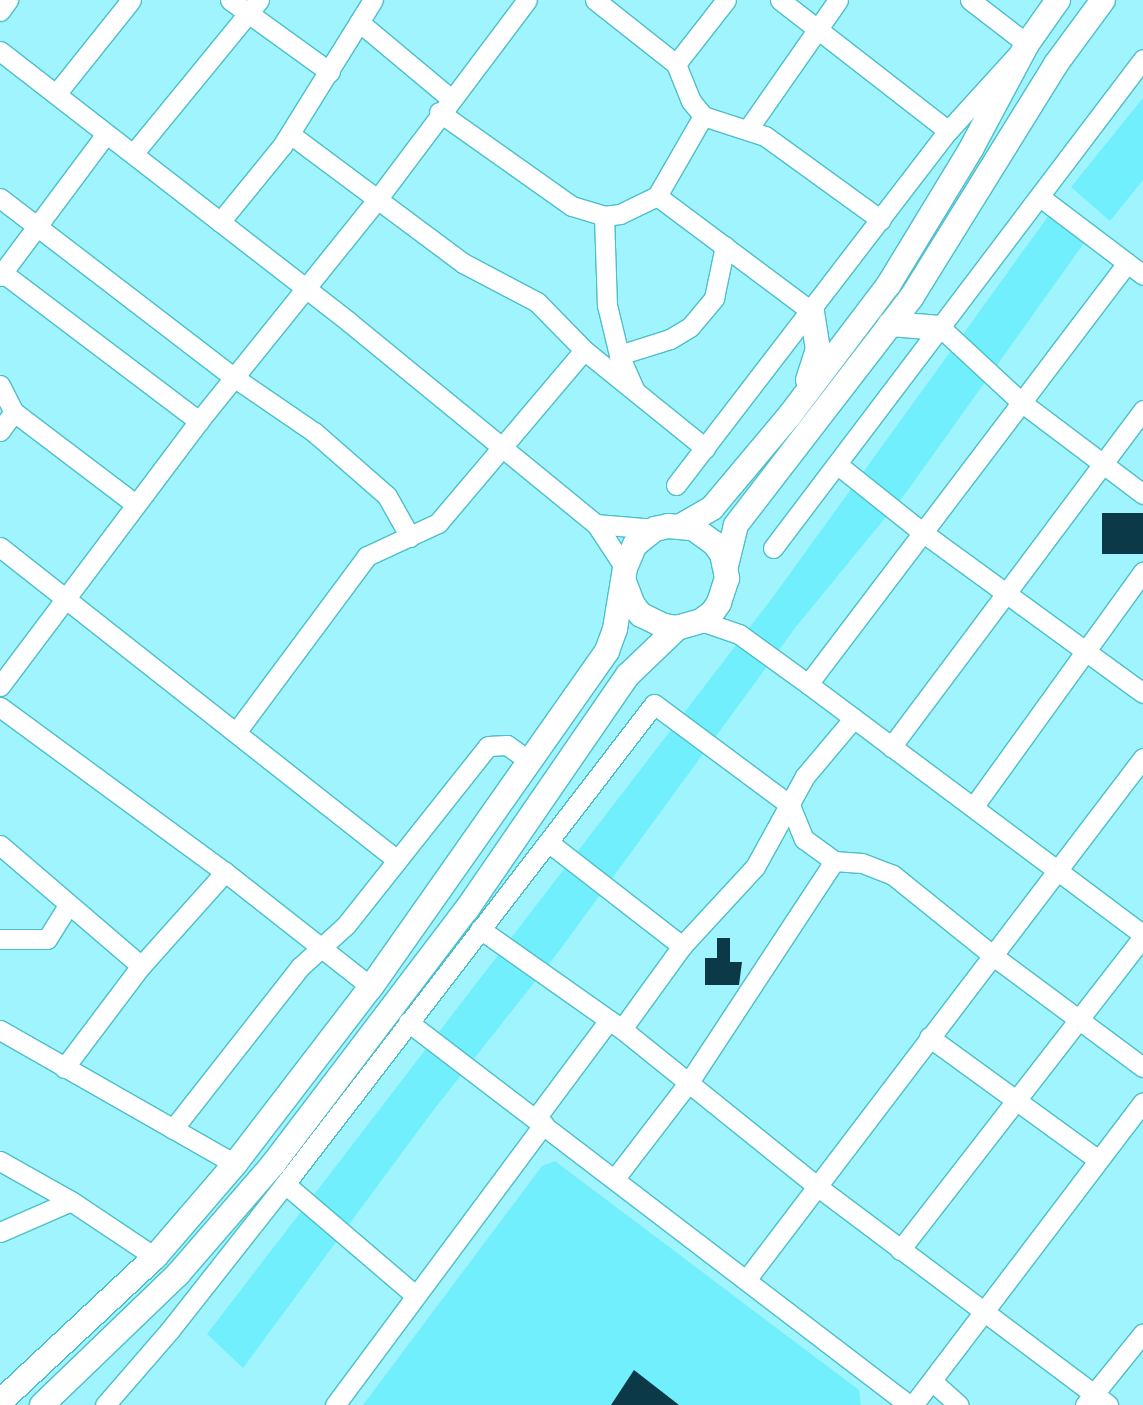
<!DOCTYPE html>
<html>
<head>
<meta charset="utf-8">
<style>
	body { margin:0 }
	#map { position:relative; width:1143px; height:1405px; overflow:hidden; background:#a0f4fd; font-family:Spectral,serif }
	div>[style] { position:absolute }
	.built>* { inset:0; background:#72effc }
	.building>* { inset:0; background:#0b3948 }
	.roads { filter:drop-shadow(1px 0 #4dbfca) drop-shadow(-1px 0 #4dbfca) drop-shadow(0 1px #4dbfca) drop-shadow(0 -1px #4dbfca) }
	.minor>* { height:19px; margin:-9.5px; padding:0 9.5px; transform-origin:9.5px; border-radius:9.5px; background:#fff }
	.major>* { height:24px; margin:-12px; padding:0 12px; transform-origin:12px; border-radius:12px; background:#fff }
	span { translate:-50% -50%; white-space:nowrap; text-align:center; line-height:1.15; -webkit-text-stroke:5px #fff; paint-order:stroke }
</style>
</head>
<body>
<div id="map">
	<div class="built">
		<div style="clip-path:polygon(1143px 98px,1143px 180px,1110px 221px,1071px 187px)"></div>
		<div style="clip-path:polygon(1049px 215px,1084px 243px,908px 490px,795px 628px,559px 951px,432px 1112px,243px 1368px,207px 1334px,773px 597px)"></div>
		<div style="clip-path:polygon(555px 1161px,859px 1390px,861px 1405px,363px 1405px,542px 1166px)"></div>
	</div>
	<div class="building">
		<div style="clip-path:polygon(1102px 513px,1143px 513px,1143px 554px,1102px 554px)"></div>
		<div style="clip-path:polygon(717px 938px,730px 938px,730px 962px,742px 962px,739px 985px,705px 985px,705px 958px,717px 958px)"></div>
		<div style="clip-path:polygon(634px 1370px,679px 1405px,611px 1405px)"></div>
	</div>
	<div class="roads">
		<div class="minor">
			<div style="left:230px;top:0;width:123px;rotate:35.8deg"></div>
			<div style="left:595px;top:0;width:103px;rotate:38.3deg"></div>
			<div style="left:676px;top:64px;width:40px;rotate:68deg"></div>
			<div style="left:691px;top:101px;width:19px;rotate:51deg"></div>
			<div style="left:703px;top:116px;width:65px;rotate:17.9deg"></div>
			<div style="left:765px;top:136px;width:143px;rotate:35.9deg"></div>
			<div style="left:780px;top:0;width:213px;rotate:37.9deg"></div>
			<div style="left:0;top:11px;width:14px;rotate:-54deg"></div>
			<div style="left:359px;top:22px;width:119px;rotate:39.9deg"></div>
			<div style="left:0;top:51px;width:442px;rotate:37.8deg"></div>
			<div style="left:349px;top:322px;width:319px;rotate:39.3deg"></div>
			<div style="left:596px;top:524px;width:53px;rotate:56.6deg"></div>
			<div style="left:676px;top:64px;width:81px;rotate:-52deg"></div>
			<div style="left:56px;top:94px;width:120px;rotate:-51.4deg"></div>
			<div style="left:439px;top:112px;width:163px;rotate:35.3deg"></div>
			<div style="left:572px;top:206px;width:34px;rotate:17deg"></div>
			<div style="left:604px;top:216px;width:16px;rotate:-7deg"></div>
			<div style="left:620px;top:214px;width:41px;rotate:-25.9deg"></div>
			<div style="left:657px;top:196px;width:92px;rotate:-60.1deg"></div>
			<div style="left:748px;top:129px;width:157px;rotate:-55.1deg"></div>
			<div style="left:290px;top:134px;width:216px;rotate:36.7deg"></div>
			<div style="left:463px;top:263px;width:84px;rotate:27.8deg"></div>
			<div style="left:537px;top:302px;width:67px;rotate:45.6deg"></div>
			<div style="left:584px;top:350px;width:156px;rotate:39deg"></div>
			<div style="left:133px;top:154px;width:199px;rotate:-50.7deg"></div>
			<div style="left:657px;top:196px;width:194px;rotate:36.8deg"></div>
			<div style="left:1040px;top:197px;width:129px;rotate:37.1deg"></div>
			<div style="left:0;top:198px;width:296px;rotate:37.5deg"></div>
			<div style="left:235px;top:378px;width:96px;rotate:34.4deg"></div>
			<div style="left:314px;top:432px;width:97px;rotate:41.2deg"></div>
			<div style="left:387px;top:496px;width:47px;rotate:60.7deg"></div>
			<div style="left:604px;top:216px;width:89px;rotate:88.1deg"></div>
			<div style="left:607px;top:305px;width:51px;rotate:76.5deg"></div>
			<div style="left:619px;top:355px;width:37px;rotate:66deg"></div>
			<div style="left:220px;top:222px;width:98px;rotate:-50.8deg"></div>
			<div style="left:282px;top:146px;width:172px;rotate:-58.1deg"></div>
			<div style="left:3px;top:273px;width:246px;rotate:37.1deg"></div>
			<div style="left:0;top:276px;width:177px;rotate:-53.3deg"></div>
			<div style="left:941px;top:328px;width:109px;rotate:42.8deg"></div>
			<div style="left:1021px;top:402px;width:153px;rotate:37deg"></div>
			<div style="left:619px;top:355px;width:53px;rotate:-17.4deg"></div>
			<div style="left:670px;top:339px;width:23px;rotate:-31deg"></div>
			<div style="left:690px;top:327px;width:38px;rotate:-50deg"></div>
			<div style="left:714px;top:298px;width:53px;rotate:-78.1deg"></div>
			<div style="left:0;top:385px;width:30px;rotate:63deg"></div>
			<div style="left:14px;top:412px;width:152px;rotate:37.2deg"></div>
			<div style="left:0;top:431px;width:24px;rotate:-54deg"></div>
			<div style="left:838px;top:465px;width:107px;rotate:38.6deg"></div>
			<div style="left:922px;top:532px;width:273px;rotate:36.1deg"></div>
			<div style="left:676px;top:485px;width:446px;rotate:-52.5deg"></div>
			<div style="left:948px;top:131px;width:118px;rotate:-47.8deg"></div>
			<div style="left:1027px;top:44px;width:72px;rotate:-142.3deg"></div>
			<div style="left:596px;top:524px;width:59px;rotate:4.8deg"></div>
			<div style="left:0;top:547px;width:506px;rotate:38.25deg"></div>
			<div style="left:773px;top:548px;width:613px;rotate:-52.89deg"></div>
			<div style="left:701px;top:621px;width:40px;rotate:18.9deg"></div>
			<div style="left:739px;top:634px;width:85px;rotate:35.9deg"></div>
			<div style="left:808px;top:684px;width:419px;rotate:36.8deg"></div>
			<div style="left:808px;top:684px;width:528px;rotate:-52.85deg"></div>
			<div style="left:0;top:686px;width:331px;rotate:-53.1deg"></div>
			<div style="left:199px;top:421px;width:287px;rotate:-51.2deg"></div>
			<div style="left:379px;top:197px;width:246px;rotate:-53.1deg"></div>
			<div style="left:0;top:707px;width:279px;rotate:36.3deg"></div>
			<div style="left:225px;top:872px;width:186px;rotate:38.2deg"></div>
			<div style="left:237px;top:731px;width:218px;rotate:-53.4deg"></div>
			<div style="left:367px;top:556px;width:78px;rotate:-24.9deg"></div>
			<div style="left:438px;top:523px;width:226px;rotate:-49.8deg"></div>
			<div style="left:891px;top:747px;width:421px;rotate:-53.2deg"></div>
			<div style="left:974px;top:806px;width:289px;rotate:-54.2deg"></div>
			<div style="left:548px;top:842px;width:170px;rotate:37.8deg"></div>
			<div style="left:0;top:845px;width:186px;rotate:40.6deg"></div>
			<div style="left:480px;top:929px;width:174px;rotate:35.2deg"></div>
			<div style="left:622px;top:1029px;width:252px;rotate:38.9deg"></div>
			<div style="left:818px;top:1187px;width:363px;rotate:36.9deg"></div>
			<div style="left:0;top:939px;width:47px"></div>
			<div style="left:47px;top:939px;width:39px;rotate:-58deg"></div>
			<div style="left:408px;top:1022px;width:631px;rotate:37.4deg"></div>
			<div style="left:622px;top:1029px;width:102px;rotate:-54.1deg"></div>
			<div style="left:682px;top:946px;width:108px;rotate:-47.3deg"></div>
			<div style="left:755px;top:867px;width:104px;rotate:-61.2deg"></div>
			<div style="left:805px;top:776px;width:75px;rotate:-49.9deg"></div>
			<div style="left:0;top:1030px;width:271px;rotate:29.7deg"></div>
			<div style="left:929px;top:1037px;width:208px;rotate:36deg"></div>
			<div style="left:64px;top:1068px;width:128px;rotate:-53deg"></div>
			<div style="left:141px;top:966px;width:126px;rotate:-48.2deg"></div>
			<div style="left:536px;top:1118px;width:122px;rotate:-53.3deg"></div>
			<div style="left:173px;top:1129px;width:206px;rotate:-51.9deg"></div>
			<div style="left:300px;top:967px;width:62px;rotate:-42.4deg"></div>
			<div style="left:346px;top:925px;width:228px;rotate:-51.6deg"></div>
			<div style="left:488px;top:746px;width:19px;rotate:-3deg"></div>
			<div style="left:507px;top:745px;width:29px;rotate:36deg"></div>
			<div style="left:0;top:1161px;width:81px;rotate:29.4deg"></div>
			<div style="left:71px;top:1201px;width:101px;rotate:33.7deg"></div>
			<div style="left:616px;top:1177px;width:120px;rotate:-52.5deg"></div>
			<div style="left:689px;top:1082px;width:264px;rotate:-56.7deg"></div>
			<div style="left:285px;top:1184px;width:171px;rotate:40.5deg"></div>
			<div style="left:0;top:1232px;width:77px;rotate:-23.6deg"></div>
			<div style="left:900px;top:1250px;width:396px;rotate:-52.2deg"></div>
			<div style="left:746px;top:1280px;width:656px;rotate:-52.75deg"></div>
			<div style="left:932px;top:1381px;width:36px;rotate:42deg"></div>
			<div style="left:105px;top:1405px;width:99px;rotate:-49.1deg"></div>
			<div style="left:170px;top:1330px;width:186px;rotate:-51.8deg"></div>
			<div style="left:285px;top:1184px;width:605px;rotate:-52.45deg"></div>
			<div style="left:654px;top:704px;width:169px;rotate:36.6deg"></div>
			<div style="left:790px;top:805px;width:37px;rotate:68deg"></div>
			<div style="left:804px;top:839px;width:37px;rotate:36deg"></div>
			<div style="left:834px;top:861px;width:28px;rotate:4deg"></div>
			<div style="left:862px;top:863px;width:33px;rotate:21deg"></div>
			<div style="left:893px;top:875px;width:127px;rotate:38.9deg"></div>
			<div style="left:992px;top:955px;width:188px;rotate:36.6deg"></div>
			<div style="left:335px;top:1405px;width:350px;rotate:-53.4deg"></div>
			<div style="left:913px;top:1405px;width:380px;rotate:-52.8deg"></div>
			<div style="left:1085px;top:1405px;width:92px;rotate:-51.1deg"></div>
		</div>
		<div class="major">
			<div style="left:890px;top:324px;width:51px;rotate:4.5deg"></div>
			<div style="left:808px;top:380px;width:32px;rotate:-72deg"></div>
			<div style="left:818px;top:350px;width:38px;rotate:-99deg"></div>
			<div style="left:681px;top:526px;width:36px;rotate:-30deg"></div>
			<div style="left:712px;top:508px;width:121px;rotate:-50deg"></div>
			<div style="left:790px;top:415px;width:164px;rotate:-52.9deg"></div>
			<div style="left:889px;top:284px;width:158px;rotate:-58.7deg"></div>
			<div style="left:971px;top:149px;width:119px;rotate:-61.9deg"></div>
			<div style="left:1027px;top:44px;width:54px;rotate:-54.8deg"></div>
			<div style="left:726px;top:566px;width:42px;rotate:-76.3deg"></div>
			<div style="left:736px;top:525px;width:287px;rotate:-52.4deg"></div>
			<div style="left:911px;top:298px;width:275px;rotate:-58.2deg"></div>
			<div style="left:1056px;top:64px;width:79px;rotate:-53.7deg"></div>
			<div style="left:0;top:1402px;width:212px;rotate:-43.1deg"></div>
			<div style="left:155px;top:1257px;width:123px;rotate:-49.3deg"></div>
			<div style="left:235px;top:1164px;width:223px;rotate:-52.5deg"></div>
			<div style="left:371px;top:987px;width:411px;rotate:-54.9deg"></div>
			<div style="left:607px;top:651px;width:23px;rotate:-70deg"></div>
			<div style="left:615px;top:629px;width:62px;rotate:-80.7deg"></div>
			<div style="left:625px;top:568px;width:25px;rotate:-67deg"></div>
			<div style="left:635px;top:545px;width:26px;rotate:-39deg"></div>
			<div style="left:655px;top:529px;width:13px;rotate:-13deg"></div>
			<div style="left:668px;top:526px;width:25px;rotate:5deg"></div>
			<div style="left:693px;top:528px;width:26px;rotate:36deg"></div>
			<div style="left:714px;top:543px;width:14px;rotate:54deg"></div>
			<div style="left:722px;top:554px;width:25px;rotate:78deg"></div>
			<div style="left:727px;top:578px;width:26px;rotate:108deg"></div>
			<div style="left:719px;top:603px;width:12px;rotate:125deg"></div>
			<div style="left:712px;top:613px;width:14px;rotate:144deg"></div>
			<div style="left:701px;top:621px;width:25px;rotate:164deg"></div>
			<div style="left:677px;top:628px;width:13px;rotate:-171deg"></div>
			<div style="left:664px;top:626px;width:25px;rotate:-154deg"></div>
			<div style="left:641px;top:615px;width:13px;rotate:-129deg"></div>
			<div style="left:633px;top:605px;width:26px;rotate:-111deg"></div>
			<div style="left:42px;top:1405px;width:189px;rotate:-43.9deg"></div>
			<div style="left:178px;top:1274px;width:147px;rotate:-49.1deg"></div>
			<div style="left:274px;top:1163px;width:319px;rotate:-52.8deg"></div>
			<div style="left:467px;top:909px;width:284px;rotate:-55.5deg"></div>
			<div style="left:628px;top:675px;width:68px;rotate:-43.8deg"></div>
		</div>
	</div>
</div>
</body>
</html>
